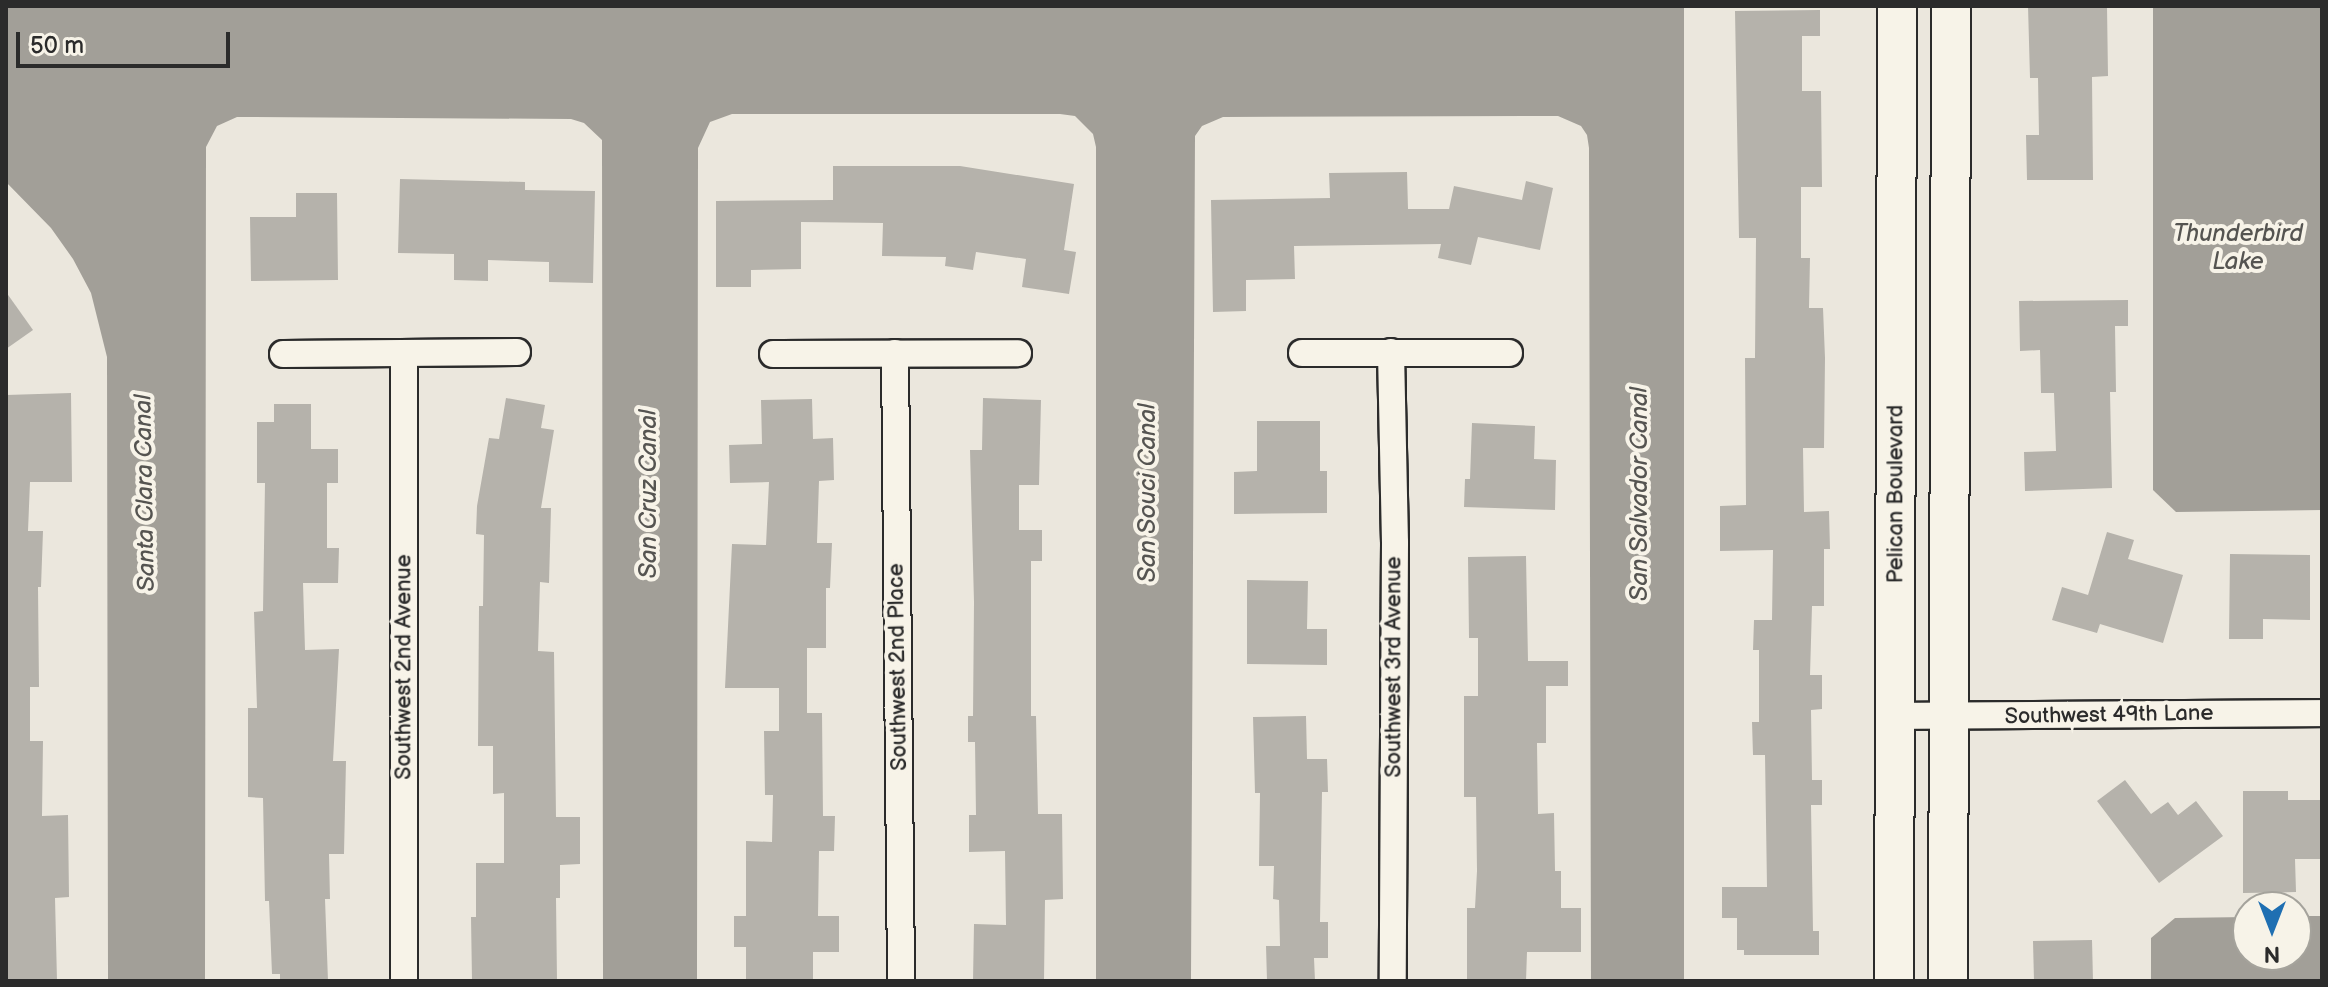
<!DOCTYPE html>
<html>
<head>
<meta charset="utf-8">
<style>
	body { margin:0 }
	#map { position:relative; width:2328px; height:987px; overflow:hidden; background:#ebe7dd; font-family:"Balsamiq Sans",sans-serif }
	div>[style] { position:absolute }
	.water>* { inset:0; background:#a29f98 }
	.building>* { inset:0; background:#b5b2ab }
	.roads { filter:drop-shadow(2px 0 #2b2b2b) drop-shadow(-2px 0 #2b2b2b) drop-shadow(0 2px #2b2b2b) drop-shadow(0 -2px #2b2b2b) }
	.street>* { height:26px; margin:-13px; padding:0 13px; transform-origin:13px; border-radius:13px; background:#f7f3e8 }
	.secondary>* { height:38px; margin:-19px; padding:0 19px; transform-origin:19px; border-radius:19px; background:#f7f3e8 }
	span { translate:-50% -50%; white-space:nowrap; text-align:center; line-height:1.15; -webkit-text-stroke:8px #f7f3e8; paint-order:stroke }
	.street-label { font-size:22px; color:#2b2b2b }
	.water-label { font-size:24px; color:#555451; font-style:italic }
	.frame { position:absolute; inset:0; border:8px solid #2b2b2b; pointer-events:none }
	.north { position:absolute; left:2232px; top:891px; width:80px; height:80px; box-sizing:border-box; background:#f7f3e8; border:2px solid #a5a39c; border-radius:50%; rotate:180deg; font-size:22px; font-weight:700; line-height:32px; text-align:center; color:#2b2b2b }
	.north::after { content:''; display:block; margin:auto; width:28px; height:36px; background:#1f6fb2; clip-path:polygon(50% 0,100% 100%,50% 72%,0 100%) }
	.scale { position:absolute; left:16px; top:32px; width:214px; height:36px; box-sizing:border-box; border:4px solid #2b2b2b; border-top:0; padding-left:10px; font-size:24px; line-height:28px; white-space:nowrap; color:#2b2b2b; -webkit-text-stroke:6px #f7f3e8; paint-order:stroke }
</style>
</head>
<body>
<div id="map">
	<div class="water">
		<div style="clip-path:polygon(6px 6px,1684px 6px,1684px 981px,1591px 981px,1589px 148px,1587px 135px,1581px 126px,1558px 116px,1223px 117px,1202px 126px,1195px 136px,1191px 981px,1096px 981px,1096px 147px,1093px 134px,1075px 116px,1060px 114px,732px 114px,710px 122px,698px 148px,697px 981px,603px 981px,602px 140px,584px 123px,571px 119px,237px 117px,217px 126px,206px 147px,205px 981px,108px 981px,107px 357px,91px 293px,73px 259px,51px 228px,6px 182px)"></div>
		<div style="clip-path:polygon(2153px 6px,2322px 6px,2322px 510px,2176px 512px,2153px 490px)"></div>
		<div style="clip-path:polygon(2296px 916px,2322px 916px,2322px 981px,2151px 981px,2151px 938px,2175px 918px,2248px 917px,2248px 955px,2296px 955px)"></div>
	</div>
	<div class="building">
		<div style="clip-path:polygon(2028px 6px,2107px 6px,2108px 76px,2092px 77px,2093px 180px,2027px 180px,2026px 135px,2039px 135px,2038px 78px,2030px 78px)"></div>
		<div style="clip-path:polygon(1820px 10px,1820px 36px,1802px 36px,1802px 91px,1821px 91px,1822px 187px,1801px 187px,1801px 258px,1810px 258px,1809px 308px,1823px 308px,1825px 358px,1824px 448px,1803px 448px,1804px 512px,1829px 511px,1830px 549px,1824px 549px,1824px 606px,1812px 606px,1810px 675px,1822px 675px,1822px 709px,1811px 710px,1812px 780px,1822px 780px,1822px 805px,1811px 805px,1813px 931px,1819px 931px,1819px 955px,1744px 955px,1744px 950px,1737px 950px,1737px 918px,1722px 918px,1722px 887px,1767px 887px,1765px 755px,1753px 755px,1752px 722px,1759px 722px,1759px 650px,1753px 650px,1754px 620px,1772px 620px,1773px 550px,1720px 551px,1720px 506px,1746px 505px,1745px 358px,1755px 358px,1756px 238px,1739px 238px,1735px 11px)"></div>
		<div style="clip-path:polygon(833px 166px,960px 166px,1074px 184px,1064px 250px,1076px 252px,1069px 294px,1022px 287px,1026px 259px,976px 252px,973px 270px,945px 266px,946px 257px,882px 256px,883px 223px,801px 222px,801px 269px,751px 270px,751px 287px,716px 287px,716px 201px,833px 200px)"></div>
		<div style="clip-path:polygon(1407px 172px,1408px 209px,1449px 209px,1454px 186px,1522px 200px,1526px 181px,1553px 188px,1540px 250px,1478px 237px,1471px 265px,1438px 258px,1441px 244px,1294px 246px,1295px 279px,1246px 280px,1246px 311px,1213px 312px,1211px 200px,1330px 198px,1329px 173px)"></div>
		<div style="clip-path:polygon(400px 179px,525px 182px,525px 190px,595px 191px,593px 283px,549px 282px,549px 262px,488px 260px,488px 281px,454px 280px,454px 254px,398px 253px)"></div>
		<div style="clip-path:polygon(296px 193px,337px 193px,338px 280px,251px 281px,250px 217px,296px 217px)"></div>
		<div style="clip-path:polygon(6px 292px,33px 330px,6px 349px)"></div>
		<div style="clip-path:polygon(2128px 300px,2128px 326px,2115px 326px,2116px 392px,2110px 392px,2112px 488px,2025px 491px,2024px 452px,2056px 451px,2054px 393px,2041px 393px,2040px 350px,2020px 351px,2019px 301px)"></div>
		<div style="clip-path:polygon(71px 393px,72px 482px,30px 482px,28px 531px,43px 531px,41px 587px,38px 587px,39px 687px,30px 687px,30px 741px,43px 741px,42px 816px,68px 815px,69px 897px,55px 898px,57px 981px,6px 981px,6px 395px)"></div>
		<div style="clip-path:polygon(506px 398px,545px 405px,541px 428px,554px 430px,541px 508px,551px 508px,549px 583px,540px 582px,538px 651px,554px 652px,556px 817px,580px 817px,580px 864px,560px 865px,560px 898px,556px 898px,557px 981px,472px 981px,471px 917px,476px 917px,476px 863px,504px 863px,504px 793px,493px 794px,493px 746px,478px 746px,479px 606px,483px 606px,484px 535px,476px 534px,477px 506px,489px 438px,499px 439px)"></div>
		<div style="clip-path:polygon(983px 398px,1041px 400px,1039px 485px,1019px 485px,1019px 530px,1042px 530px,1042px 561px,1031px 561px,1031px 716px,1036px 716px,1038px 814px,1062px 814px,1063px 899px,1045px 900px,1044px 981px,973px 981px,974px 924px,1006px 925px,1005px 851px,969px 852px,969px 815px,976px 815px,975px 742px,968px 742px,968px 716px,973px 716px,974px 602px,970px 450px,982px 450px)"></div>
		<div style="clip-path:polygon(812px 399px,813px 439px,833px 438px,834px 480px,819px 481px,817px 543px,832px 543px,830px 588px,826px 588px,826px 648px,807px 648px,807px 713px,822px 713px,823px 816px,835px 816px,834px 851px,819px 851px,818px 916px,839px 916px,839px 952px,813px 952px,813px 981px,746px 981px,746px 947px,734px 947px,734px 916px,746px 916px,746px 841px,772px 842px,773px 795px,765px 795px,764px 731px,779px 731px,779px 688px,725px 688px,732px 544px,766px 545px,769px 482px,730px 483px,729px 445px,762px 444px,761px 400px)"></div>
		<div style="clip-path:polygon(274px 404px,311px 404px,311px 449px,338px 449px,338px 483px,327px 483px,327px 548px,339px 548px,338px 583px,303px 583px,305px 650px,339px 649px,333px 761px,346px 761px,344px 854px,329px 854px,330px 899px,325px 899px,328px 981px,280px 981px,280px 974px,272px 974px,269px 901px,265px 901px,263px 798px,248px 797px,248px 708px,257px 708px,254px 612px,263px 611px,265px 483px,257px 483px,257px 422px,274px 422px)"></div>
		<div style="clip-path:polygon(1257px 421px,1320px 421px,1320px 471px,1327px 471px,1327px 513px,1234px 514px,1234px 472px,1257px 471px)"></div>
		<div style="clip-path:polygon(1472px 423px,1535px 426px,1534px 459px,1556px 460px,1555px 510px,1464px 507px,1465px 479px,1470px 479px)"></div>
		<div style="clip-path:polygon(2107px 532px,2134px 540px,2128px 559px,2183px 575px,2163px 643px,2100px 624px,2097px 633px,2052px 620px,2062px 587px,2088px 595px)"></div>
		<div style="clip-path:polygon(2230px 554px,2310px 555px,2310px 620px,2263px 619px,2263px 639px,2229px 639px)"></div>
		<div style="clip-path:polygon(1526px 556px,1528px 661px,1568px 661px,1568px 686px,1546px 686px,1546px 743px,1537px 743px,1538px 814px,1554px 813px,1555px 871px,1561px 871px,1561px 908px,1581px 908px,1581px 952px,1527px 952px,1526px 981px,1467px 981px,1467px 908px,1475px 908px,1477px 871px,1476px 797px,1464px 797px,1464px 696px,1478px 696px,1478px 638px,1469px 638px,1468px 557px)"></div>
		<div style="clip-path:polygon(1247px 580px,1308px 581px,1307px 629px,1327px 629px,1327px 665px,1247px 664px)"></div>
		<div style="clip-path:polygon(1306px 716px,1307px 759px,1327px 759px,1328px 792px,1322px 792px,1320px 922px,1328px 922px,1328px 958px,1314px 958px,1315px 981px,1267px 981px,1266px 946px,1280px 946px,1279px 900px,1273px 899px,1274px 866px,1259px 866px,1260px 793px,1255px 793px,1253px 717px)"></div>
		<div style="clip-path:polygon(2125px 780px,2151px 814px,2168px 802px,2178px 815px,2196px 801px,2223px 836px,2159px 883px,2097px 801px)"></div>
		<div style="clip-path:polygon(2243px 791px,2288px 791px,2288px 800px,2322px 800px,2322px 859px,2295px 859px,2296px 892px,2243px 893px)"></div>
		<div style="clip-path:polygon(2092px 940px,2093px 981px,2034px 981px,2033px 941px)"></div>
	</div>
	<div class="roads">
		<div class="street">
			<div style="left:1391px;top:352px;width:191px;rotate:88.8deg"></div>
			<div style="left:1395px;top:543px;width:438px;rotate:90.3deg"></div>
			<div style="left:404px;top:353px;width:628px;rotate:90deg"></div>
			<div style="left:895px;top:353px;width:628px;rotate:89.45deg"></div>
			<div style="left:1302px;top:353px;width:207px"></div>
			<div style="left:283px;top:354px;width:234px;rotate:-0.5deg"></div>
			<div style="left:773px;top:354px;width:245px;rotate:-0.2deg"></div>
			<div style="left:1895px;top:716px;width:427px;rotate:-0.4deg"></div>
		</div>
		<div class="secondary">
			<div style="left:1894px;top:981px;width:975px;rotate:-89.82deg"></div>
			<div style="left:1948px;top:981px;width:975px;rotate:-89.82deg"></div>
		</div>
	</div>
	<div class="street-label">
		<span style="left:1896px;top:494px;rotate:-90deg">Pelican Boulevard</span>
		<span style="left:404px;top:667px;rotate:-90deg">Southwest 2nd Avenue</span>
		<span style="left:898px;top:667px;rotate:-91deg">Southwest 2nd Place</span>
		<span style="left:1394px;top:667px;rotate:-90deg">Southwest 3rd Avenue</span>
		<span style="left:2109px;top:715px;rotate:-1deg">Southwest 49th Lane</span>
	</div>
	<div class="water-label">
		<span style="left:2238px;top:248px">Thunderbird<br>Lake</span>
		<span style="left:145px;top:493px;rotate:-91deg">Santa Clara Canal</span>
		<span style="left:1148px;top:493px;rotate:-90deg">San Souci Canal</span>
		<span style="left:649px;top:494px;rotate:-90deg">San Cruz Canal</span>
		<span style="left:1640px;top:494px;rotate:-90deg">San Salvador Canal</span>
	</div>
	<div class="frame"></div>
	<div class="north">N</div>
	<div class="scale">50 m</div>
</div>
</body>
</html>
